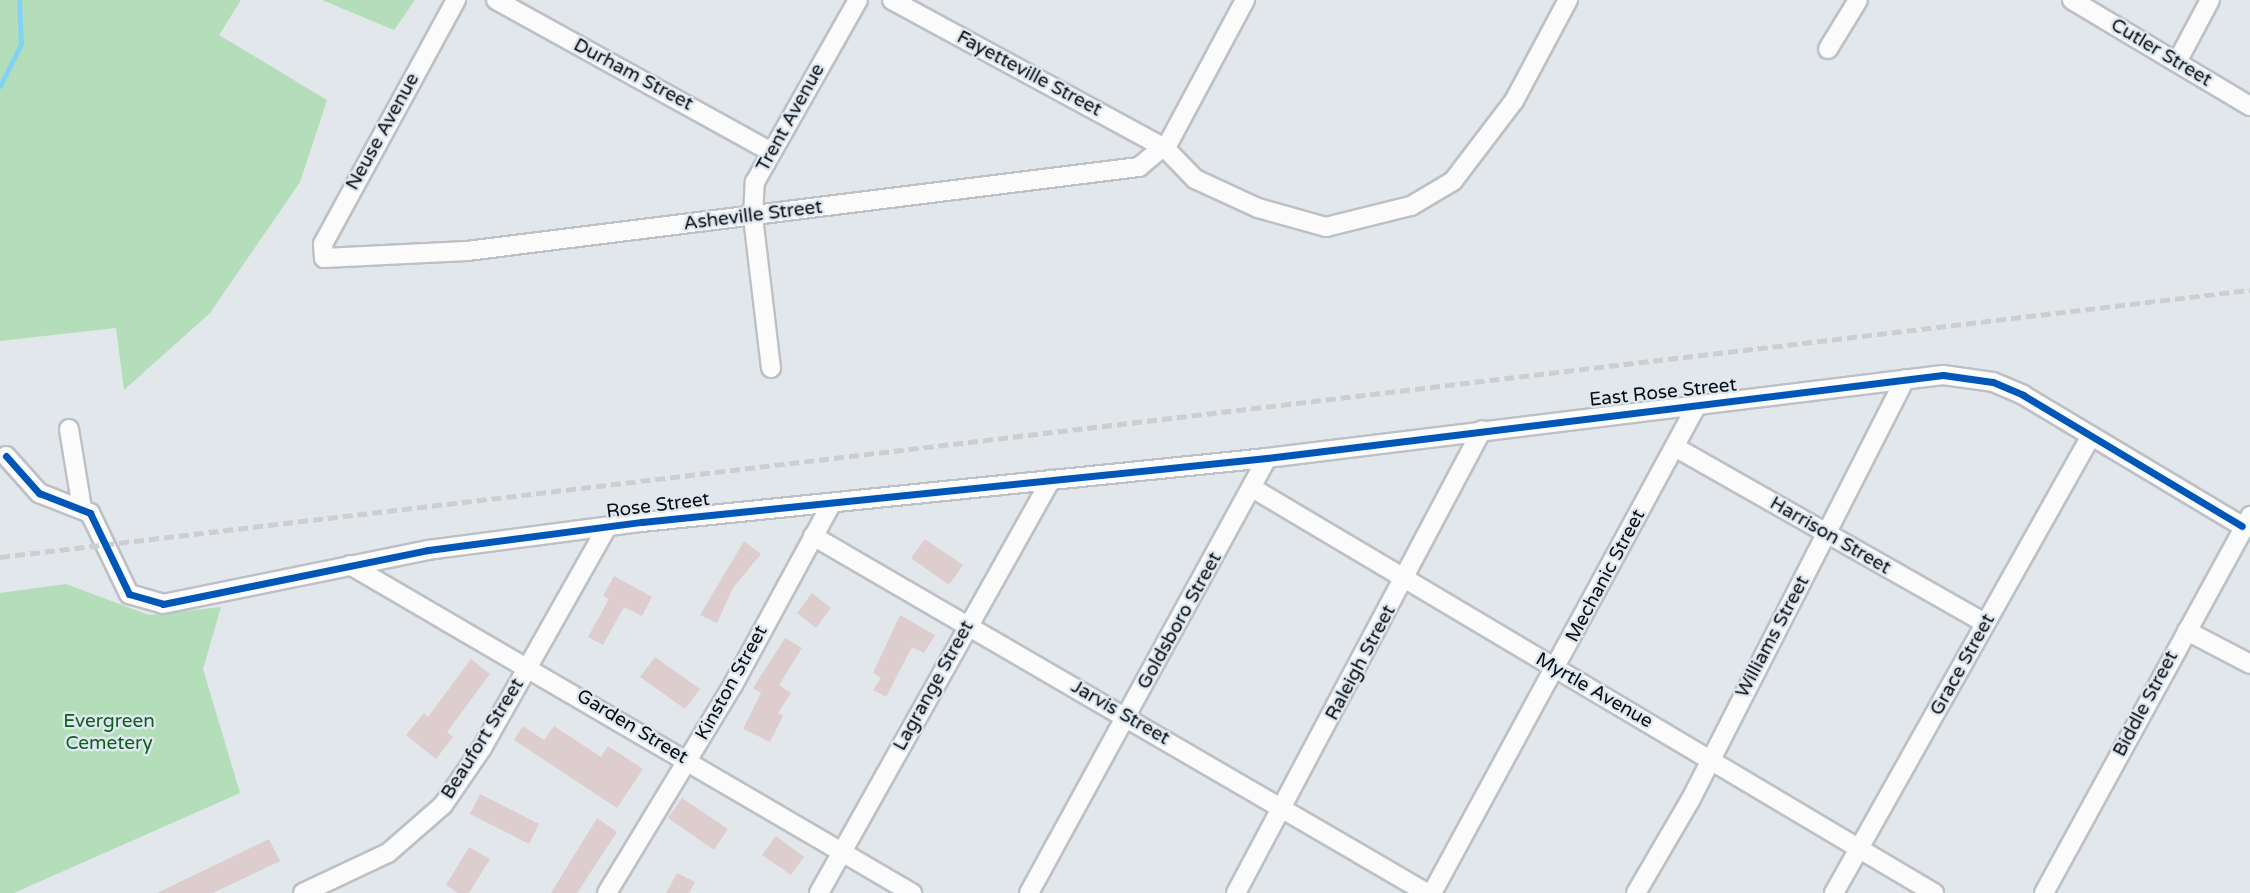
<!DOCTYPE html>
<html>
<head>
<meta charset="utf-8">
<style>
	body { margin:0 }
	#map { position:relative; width:2250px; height:893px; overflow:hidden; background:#e2e7ec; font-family:"Varela Round",sans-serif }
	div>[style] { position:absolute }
	.green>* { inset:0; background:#b4deb9 }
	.stream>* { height:5px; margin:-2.5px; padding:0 2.5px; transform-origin:2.5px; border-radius:2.5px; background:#82d2f5 }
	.building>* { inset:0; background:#decdcf }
	.roads { filter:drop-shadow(2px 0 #bdc0c4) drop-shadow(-2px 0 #bdc0c4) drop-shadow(0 2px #bdc0c4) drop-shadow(0 -2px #bdc0c4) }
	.minor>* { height:18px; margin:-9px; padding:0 9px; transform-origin:9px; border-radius:9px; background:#fbfbfc }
	.rail>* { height:5px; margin-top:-2.5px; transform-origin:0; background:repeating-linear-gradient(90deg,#cccecf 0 10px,transparent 0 15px) }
	.cycleway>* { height:7px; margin:-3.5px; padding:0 3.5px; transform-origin:3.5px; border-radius:3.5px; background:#0057b8 }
	span { translate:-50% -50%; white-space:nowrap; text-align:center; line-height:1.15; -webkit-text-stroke:5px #dee8f0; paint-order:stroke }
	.street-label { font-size:19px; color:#0a0d10 }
	.park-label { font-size:19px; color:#105d1c }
</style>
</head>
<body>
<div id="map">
	<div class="green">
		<div style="clip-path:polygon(0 0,241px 0,219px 35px,327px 100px,300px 182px,210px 313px,124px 390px,116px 328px,0 341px)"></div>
		<div style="clip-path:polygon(322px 0,415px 0,394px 30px)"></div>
		<div style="clip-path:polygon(66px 584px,149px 615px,221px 607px,203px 669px,240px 793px,14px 893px,0 893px,0 593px)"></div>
	</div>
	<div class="stream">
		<div style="left:0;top:86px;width:47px;rotate:-63.4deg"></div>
		<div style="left:21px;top:44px;width:44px;rotate:-92.6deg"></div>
	</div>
	<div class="building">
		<div style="clip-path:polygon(925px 539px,963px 565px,949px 585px,911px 558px)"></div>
		<div style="clip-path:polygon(744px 541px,761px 554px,733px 588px,717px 623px,700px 615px)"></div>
		<div style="clip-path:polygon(614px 576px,652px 597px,642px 616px,624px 607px,603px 645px,588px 637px,609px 599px,603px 596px)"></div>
		<div style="clip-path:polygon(812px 593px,831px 608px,816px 628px,797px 613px)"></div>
		<div style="clip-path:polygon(900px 615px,935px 635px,924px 653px,912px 647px,886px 697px,873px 690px,881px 678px,873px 673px)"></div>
		<div style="clip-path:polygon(785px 638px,802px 648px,779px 685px,791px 693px,778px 713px,783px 716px,770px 742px,743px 729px,761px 693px,753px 688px)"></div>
		<div style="clip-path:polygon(655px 657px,700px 689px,685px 709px,640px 677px)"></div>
		<div style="clip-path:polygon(471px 659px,490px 674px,447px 732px,453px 737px,436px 759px,406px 735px,424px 713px,428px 717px)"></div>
		<div style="clip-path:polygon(523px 726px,544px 740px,554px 726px,601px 757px,608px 746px,643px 769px,617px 808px,514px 740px)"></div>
		<div style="clip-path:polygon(480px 794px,539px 824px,529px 844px,470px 814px)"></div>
		<div style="clip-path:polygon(682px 798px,728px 829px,714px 850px,668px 818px)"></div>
		<div style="clip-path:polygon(597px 818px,617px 832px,577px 893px,551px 893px)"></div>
		<div style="clip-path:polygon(776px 836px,804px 857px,791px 875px,762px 855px)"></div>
		<div style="clip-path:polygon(269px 839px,280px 861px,213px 893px,157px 893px)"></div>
		<div style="clip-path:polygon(469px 847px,490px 859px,469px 893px,458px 893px,446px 885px)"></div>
		<div style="clip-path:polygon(677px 873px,695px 882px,689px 893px,666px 893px)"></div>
	</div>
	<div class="roads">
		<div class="minor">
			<div style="left:456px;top:0;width:278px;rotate:118.6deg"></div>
			<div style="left:323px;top:244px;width:14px;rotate:86deg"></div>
			<div style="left:324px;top:258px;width:143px;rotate:-2.8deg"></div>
			<div style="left:467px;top:251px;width:677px;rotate:-7.13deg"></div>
			<div style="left:1139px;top:167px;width:39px;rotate:-40deg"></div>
			<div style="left:1169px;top:142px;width:161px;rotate:-61.8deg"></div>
			<div style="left:496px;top:0;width:313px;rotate:28.9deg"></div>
			<div style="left:892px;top:0;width:311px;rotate:28.5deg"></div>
			<div style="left:1165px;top:148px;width:43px;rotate:45.9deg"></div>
			<div style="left:1195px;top:179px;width:69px;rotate:24.7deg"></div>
			<div style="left:1258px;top:208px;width:71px;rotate:15.6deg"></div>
			<div style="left:1326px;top:227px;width:88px;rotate:-13.9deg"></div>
			<div style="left:1411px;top:206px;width:49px;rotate:-30.8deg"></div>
			<div style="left:1453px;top:181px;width:101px;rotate:-52.7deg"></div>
			<div style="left:1514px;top:101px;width:115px;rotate:-61.9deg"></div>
			<div style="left:2072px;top:0;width:207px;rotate:30.8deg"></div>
			<div style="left:1828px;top:49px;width:57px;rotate:-58.5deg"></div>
			<div style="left:2177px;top:62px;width:70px;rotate:-62deg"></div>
			<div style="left:771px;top:368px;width:153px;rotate:-96.8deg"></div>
			<div style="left:753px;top:216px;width:34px;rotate:-87deg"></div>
			<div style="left:755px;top:182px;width:209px;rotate:-60.5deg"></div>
			<div style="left:69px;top:429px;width:80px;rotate:80.7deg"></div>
			<div style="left:1675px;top:447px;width:356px;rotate:29.6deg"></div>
			<div style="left:6px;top:456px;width:50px;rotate:48.3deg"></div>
			<div style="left:39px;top:493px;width:55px;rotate:21.4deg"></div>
			<div style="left:90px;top:513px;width:90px;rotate:64.3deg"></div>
			<div style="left:129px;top:594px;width:35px;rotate:16deg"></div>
			<div style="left:163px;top:604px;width:270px;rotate:-11.5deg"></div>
			<div style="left:428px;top:550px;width:216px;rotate:-7.5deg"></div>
			<div style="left:642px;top:522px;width:628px;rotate:-5.85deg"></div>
			<div style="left:1267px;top:458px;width:681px;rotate:-7deg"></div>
			<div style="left:1943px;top:375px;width:50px;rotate:8deg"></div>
			<div style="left:1993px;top:382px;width:33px;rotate:23deg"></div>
			<div style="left:2023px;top:395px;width:255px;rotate:30.9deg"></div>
			<div style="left:1254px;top:489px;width:791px;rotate:30.72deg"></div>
			<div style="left:813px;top:536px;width:710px;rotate:30.18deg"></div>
			<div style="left:350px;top:565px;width:651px;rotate:30.27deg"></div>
			<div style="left:2187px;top:631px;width:71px;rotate:27.6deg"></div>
			<div style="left:303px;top:893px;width:94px;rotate:-25.2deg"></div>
			<div style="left:388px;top:853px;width:73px;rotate:-41.1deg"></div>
			<div style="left:443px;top:805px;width:69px;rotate:-55.6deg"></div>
			<div style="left:482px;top:748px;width:252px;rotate:-60.5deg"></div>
			<div style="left:607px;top:893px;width:243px;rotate:-58.8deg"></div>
			<div style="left:733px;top:685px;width:204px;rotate:-61.5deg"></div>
			<div style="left:819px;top:893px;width:474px;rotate:-60.7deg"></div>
			<div style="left:1029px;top:893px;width:496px;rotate:-61.3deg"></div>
			<div style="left:1236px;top:893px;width:524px;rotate:-62.02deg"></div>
			<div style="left:1432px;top:893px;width:555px;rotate:-61.5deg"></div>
			<div style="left:1636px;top:893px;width:109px;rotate:-59.7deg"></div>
			<div style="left:1691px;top:799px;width:471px;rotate:-63deg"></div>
			<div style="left:1834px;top:893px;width:524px;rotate:-60.65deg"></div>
			<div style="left:2044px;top:893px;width:430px;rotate:-61.3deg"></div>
		</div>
	</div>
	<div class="rail">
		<div style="left:0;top:557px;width:2266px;rotate:-6.77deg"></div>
	</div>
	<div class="cycleway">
		<div style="left:6px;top:456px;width:50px;rotate:48.3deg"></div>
		<div style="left:39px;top:493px;width:55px;rotate:21.4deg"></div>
		<div style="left:90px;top:513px;width:90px;rotate:64.3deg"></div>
		<div style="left:129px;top:594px;width:35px;rotate:16deg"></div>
		<div style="left:163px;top:604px;width:270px;rotate:-11.5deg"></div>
		<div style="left:428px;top:550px;width:216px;rotate:-7.5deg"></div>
		<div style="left:642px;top:522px;width:628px;rotate:-5.85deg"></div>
		<div style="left:1267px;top:458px;width:681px;rotate:-7deg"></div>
		<div style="left:1943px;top:375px;width:50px;rotate:8deg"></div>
		<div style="left:1993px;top:382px;width:33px;rotate:23deg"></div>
		<div style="left:2023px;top:395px;width:255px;rotate:30.9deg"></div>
	</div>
	<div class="street-label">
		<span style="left:2161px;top:53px;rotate:31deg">Cutler Street</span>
		<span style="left:1029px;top:74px;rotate:28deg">Fayetteville Street</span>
		<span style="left:633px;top:75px;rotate:28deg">Durham Street</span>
		<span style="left:791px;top:118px;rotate:-61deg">Trent Avenue</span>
		<span style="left:383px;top:132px;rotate:-61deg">Neuse Avenue</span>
		<span style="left:753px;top:216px;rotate:-7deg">Asheville Street</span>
		<span style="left:1663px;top:393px;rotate:-6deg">East Rose Street</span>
		<span style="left:658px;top:506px;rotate:-7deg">Rose Street</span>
		<span style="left:1830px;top:536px;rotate:30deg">Harrison Street</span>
		<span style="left:1606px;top:576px;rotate:-62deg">Mechanic Street</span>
		<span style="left:1180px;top:621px;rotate:-61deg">Goldsboro Street</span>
		<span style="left:1773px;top:637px;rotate:-62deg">Williams Street</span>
		<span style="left:1361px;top:663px;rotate:-62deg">Raleigh Street</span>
		<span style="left:1963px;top:665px;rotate:-61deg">Grace Street</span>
		<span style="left:732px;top:683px;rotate:-61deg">Kinston Street</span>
		<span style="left:934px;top:686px;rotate:-61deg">Lagrange Street</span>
		<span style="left:1594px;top:691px;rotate:30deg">Myrtle Avenue</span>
		<span style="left:2146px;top:704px;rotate:-62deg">Biddle Street</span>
		<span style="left:1120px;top:713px;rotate:30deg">Jarvis Street</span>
		<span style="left:632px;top:727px;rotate:31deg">Garden Street</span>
		<span style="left:483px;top:739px;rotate:-58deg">Beaufort Street</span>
	</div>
	<div class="park-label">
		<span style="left:109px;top:733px">Evergreen<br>Cemetery</span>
	</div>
</div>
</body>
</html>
